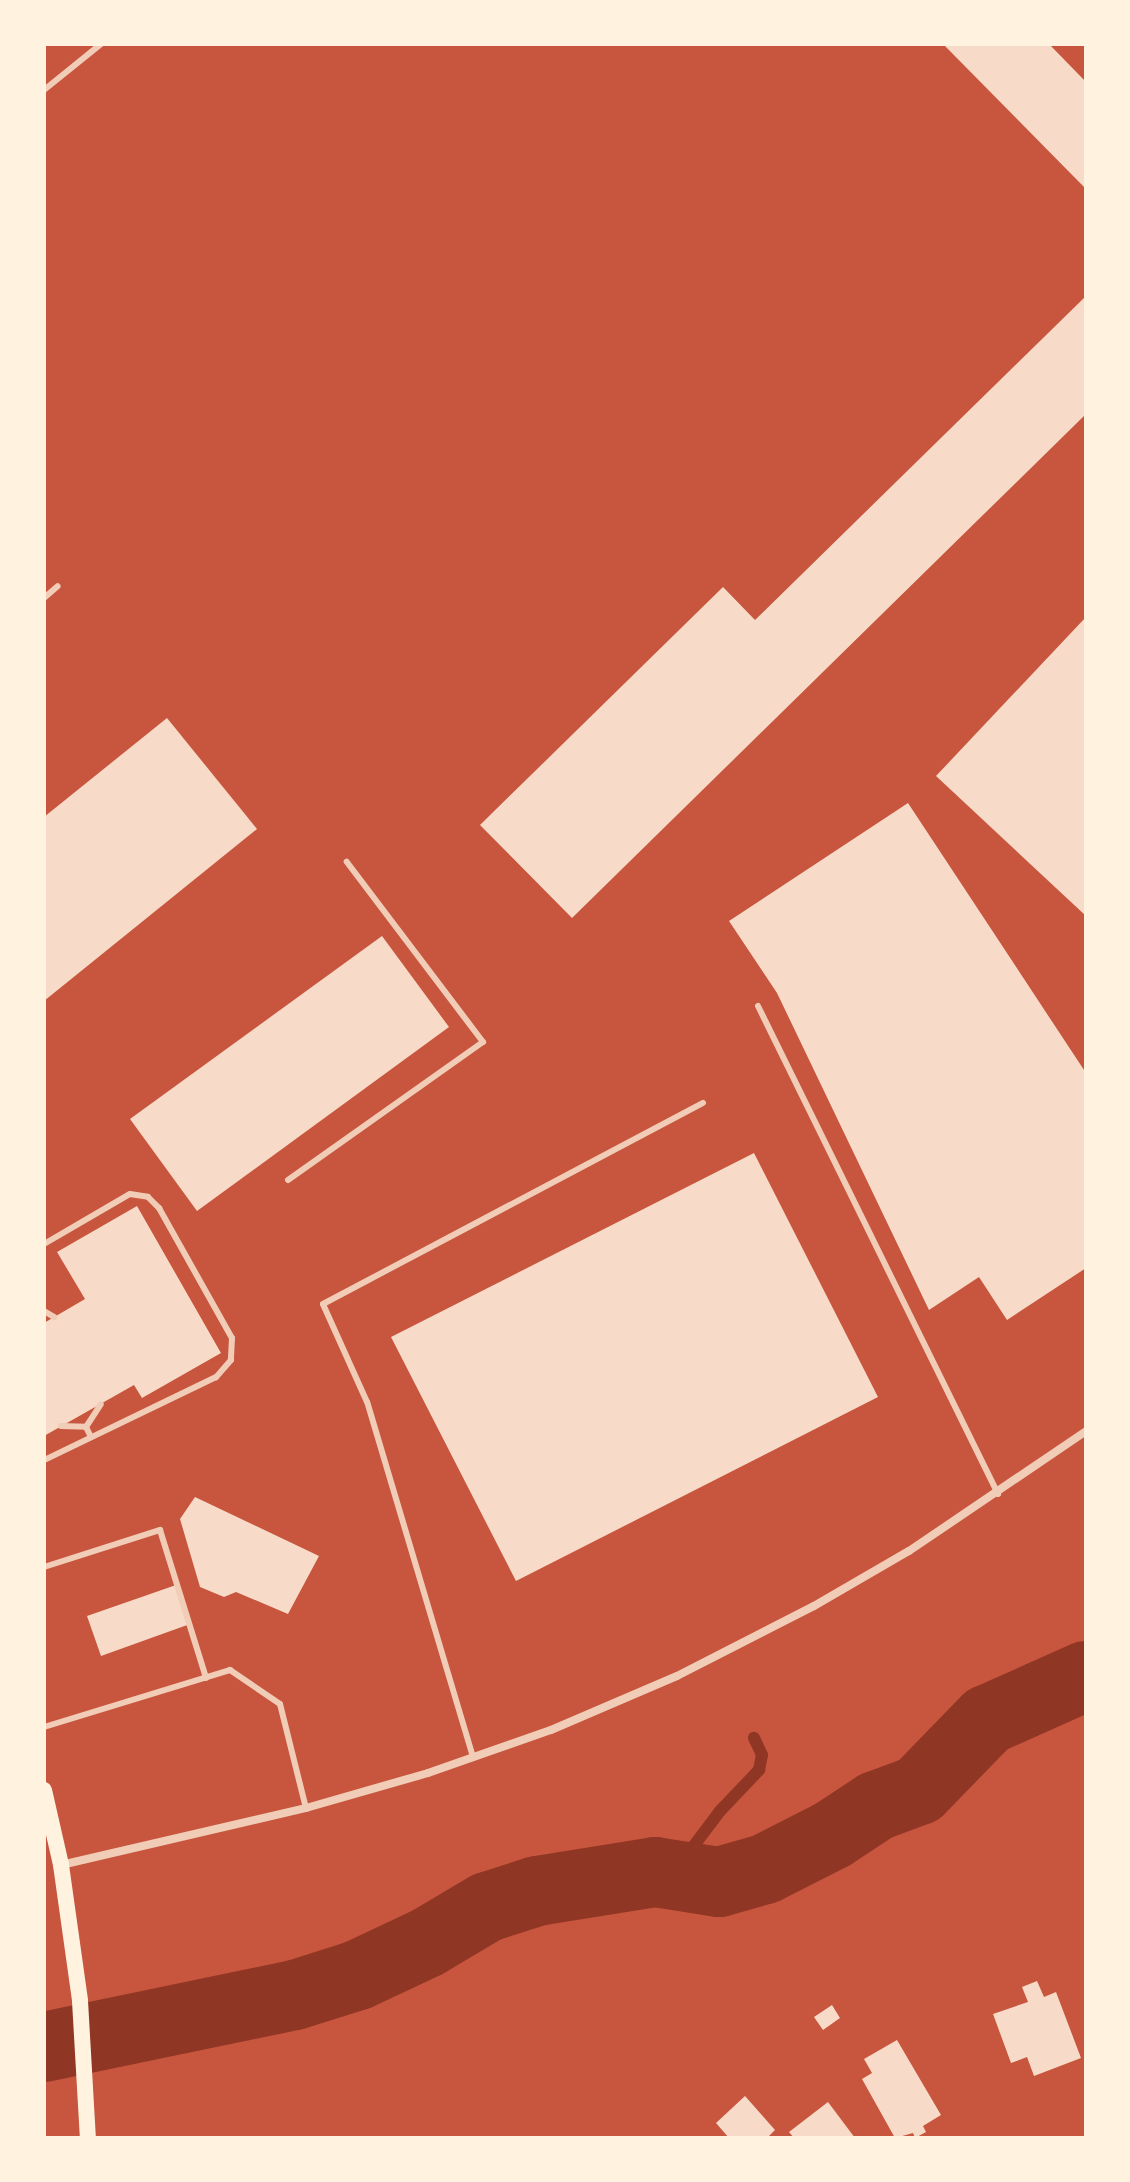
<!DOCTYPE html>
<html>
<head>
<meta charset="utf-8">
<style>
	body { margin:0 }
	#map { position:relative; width:1130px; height:2182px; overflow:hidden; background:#c8553d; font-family:Signika,sans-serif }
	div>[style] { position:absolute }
	.stream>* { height:12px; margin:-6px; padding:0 6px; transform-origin:6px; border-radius:6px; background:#8f3625 }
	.river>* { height:70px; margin:-35px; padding:0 35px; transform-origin:35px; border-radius:35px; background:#8f3625 }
	.building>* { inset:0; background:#f7dbc8 }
	.service>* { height:6px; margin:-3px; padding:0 3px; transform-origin:3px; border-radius:3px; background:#f1ccb7 }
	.minor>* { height:8px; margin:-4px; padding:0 4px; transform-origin:4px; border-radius:4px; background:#f1ccb7 }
	.secondary>* { height:16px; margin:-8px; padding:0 8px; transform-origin:8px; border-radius:8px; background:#fff3e0 }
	span { translate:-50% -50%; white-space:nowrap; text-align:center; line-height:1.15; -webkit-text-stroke:6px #fff3e0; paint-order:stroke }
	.frame { position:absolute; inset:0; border:46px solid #fff3e0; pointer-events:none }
</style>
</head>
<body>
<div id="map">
	<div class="stream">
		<div style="left:671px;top:1876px;width:81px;rotate:-53deg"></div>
		<div style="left:720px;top:1811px;width:57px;rotate:-46.4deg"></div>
		<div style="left:759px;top:1770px;width:15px;rotate:-79deg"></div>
		<div style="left:762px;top:1755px;width:19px;rotate:-115deg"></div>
	</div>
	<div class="river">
		<div style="left:44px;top:2047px;width:256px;rotate:-11.7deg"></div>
		<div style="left:295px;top:1995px;width:66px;rotate:-17.6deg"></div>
		<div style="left:358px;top:1975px;width:77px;rotate:-25.2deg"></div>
		<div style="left:428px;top:1942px;width:69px;rotate:-30.7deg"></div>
		<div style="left:487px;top:1907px;width:52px;rotate:-17.7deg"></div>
		<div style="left:537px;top:1891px;width:120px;rotate:-9.1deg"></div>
		<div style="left:655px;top:1872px;width:65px;rotate:8.9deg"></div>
		<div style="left:719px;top:1882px;width:48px;rotate:-15.8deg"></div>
		<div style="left:765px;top:1869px;width:75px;rotate:-26.9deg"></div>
		<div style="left:832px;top:1835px;width:53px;rotate:-33.4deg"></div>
		<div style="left:876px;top:1806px;width:46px;rotate:-20.4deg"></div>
		<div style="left:919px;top:1790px;width:98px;rotate:-45.8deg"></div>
		<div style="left:987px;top:1720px;width:108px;rotate:-24deg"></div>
	</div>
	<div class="building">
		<div style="clip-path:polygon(943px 44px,1049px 44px,1086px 82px,1086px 189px)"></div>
		<div style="clip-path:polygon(1086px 296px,1086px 414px,572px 918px,480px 825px,723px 587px,755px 620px)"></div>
		<div style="clip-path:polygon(1086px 617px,1086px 916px,936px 776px)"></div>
		<div style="clip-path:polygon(167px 718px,257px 829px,44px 1001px,44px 817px)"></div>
		<div style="clip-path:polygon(908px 803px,1086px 1073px,1086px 1268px,1007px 1320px,979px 1277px,929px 1310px,777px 993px,729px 921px)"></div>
		<div style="clip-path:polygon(382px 936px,449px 1027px,197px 1211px,130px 1119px)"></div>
		<div style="clip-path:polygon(754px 1153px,878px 1397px,516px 1581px,391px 1337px)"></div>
		<div style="clip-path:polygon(137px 1206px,221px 1353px,142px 1398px,134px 1385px,44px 1436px,44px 1323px,85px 1299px,57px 1252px)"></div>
		<div style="clip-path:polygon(195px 1497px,319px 1556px,288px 1614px,236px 1592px,224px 1597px,200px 1587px,180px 1519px)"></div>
		<div style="clip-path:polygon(176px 1585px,190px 1624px,101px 1656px,87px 1616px)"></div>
		<div style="clip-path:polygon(1037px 1981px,1044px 1997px,1056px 1992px,1081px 2058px,1034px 2076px,1027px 2057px,1011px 2063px,993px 2014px,1028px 2002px,1022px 1987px)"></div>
		<div style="clip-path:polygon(832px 2005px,840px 2018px,823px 2030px,814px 2017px)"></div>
		<div style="clip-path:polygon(897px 2040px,941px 2115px,923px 2126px,926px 2132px,915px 2138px,913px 2133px,895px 2138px,862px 2079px,872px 2073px,864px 2059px)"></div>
		<div style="clip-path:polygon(745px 2096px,775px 2130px,767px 2138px,729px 2138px,716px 2123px)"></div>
		<div style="clip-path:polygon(828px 2102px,855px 2138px,794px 2138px,789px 2132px)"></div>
	</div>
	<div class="service">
		<div style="left:44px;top:90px;width:73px;rotate:-38.9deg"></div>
		<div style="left:44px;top:598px;width:18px;rotate:-41deg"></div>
		<div style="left:758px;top:1006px;width:544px;rotate:63.81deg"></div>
		<div style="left:288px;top:1180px;width:239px;rotate:-35.3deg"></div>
		<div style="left:483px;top:1042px;width:226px;rotate:-127.1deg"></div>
		<div style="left:44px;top:1244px;width:99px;rotate:-30.2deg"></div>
		<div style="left:130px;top:1194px;width:18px;rotate:9deg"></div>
		<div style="left:148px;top:1197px;width:16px;rotate:45deg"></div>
		<div style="left:159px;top:1208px;width:149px;rotate:60.7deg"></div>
		<div style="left:232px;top:1338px;width:22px;rotate:93deg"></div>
		<div style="left:231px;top:1360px;width:23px;rotate:131deg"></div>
		<div style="left:216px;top:1377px;width:191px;rotate:154.2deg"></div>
		<div style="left:44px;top:1311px;width:12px;rotate:31deg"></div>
		<div style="left:61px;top:1426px;width:25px;rotate:2deg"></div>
		<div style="left:91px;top:1437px;width:11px;rotate:-117deg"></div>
		<div style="left:86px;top:1427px;width:27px;rotate:-57deg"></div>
		<div style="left:44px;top:1567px;width:122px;rotate:-17.7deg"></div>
		<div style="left:160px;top:1530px;width:155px;rotate:72.7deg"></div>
		<div style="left:44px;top:1727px;width:195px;rotate:-17deg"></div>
		<div style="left:230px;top:1670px;width:60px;rotate:34.2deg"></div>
		<div style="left:280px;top:1704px;width:107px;rotate:76deg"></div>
		<div style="left:473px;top:1757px;width:370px;rotate:-106.6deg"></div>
		<div style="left:367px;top:1402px;width:107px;rotate:-114.2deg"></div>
		<div style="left:323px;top:1304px;width:430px;rotate:-27.9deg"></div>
	</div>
	<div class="minor">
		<div style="left:61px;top:1865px;width:252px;rotate:-13.1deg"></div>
		<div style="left:306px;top:1808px;width:127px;rotate:-16deg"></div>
		<div style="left:428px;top:1773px;width:130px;rotate:-19.3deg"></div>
		<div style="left:551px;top:1730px;width:137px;rotate:-23.2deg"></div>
		<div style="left:677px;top:1676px;width:154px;rotate:-27.1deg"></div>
		<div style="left:814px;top:1606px;width:110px;rotate:-30.1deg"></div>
		<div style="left:909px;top:1551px;width:214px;rotate:-34.1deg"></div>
	</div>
	<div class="secondary">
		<div style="left:44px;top:1790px;width:77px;rotate:77.2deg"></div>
		<div style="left:61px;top:1865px;width:137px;rotate:82deg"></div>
		<div style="left:80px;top:2001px;width:137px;rotate:86.7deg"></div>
	</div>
	<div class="frame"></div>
</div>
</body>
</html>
